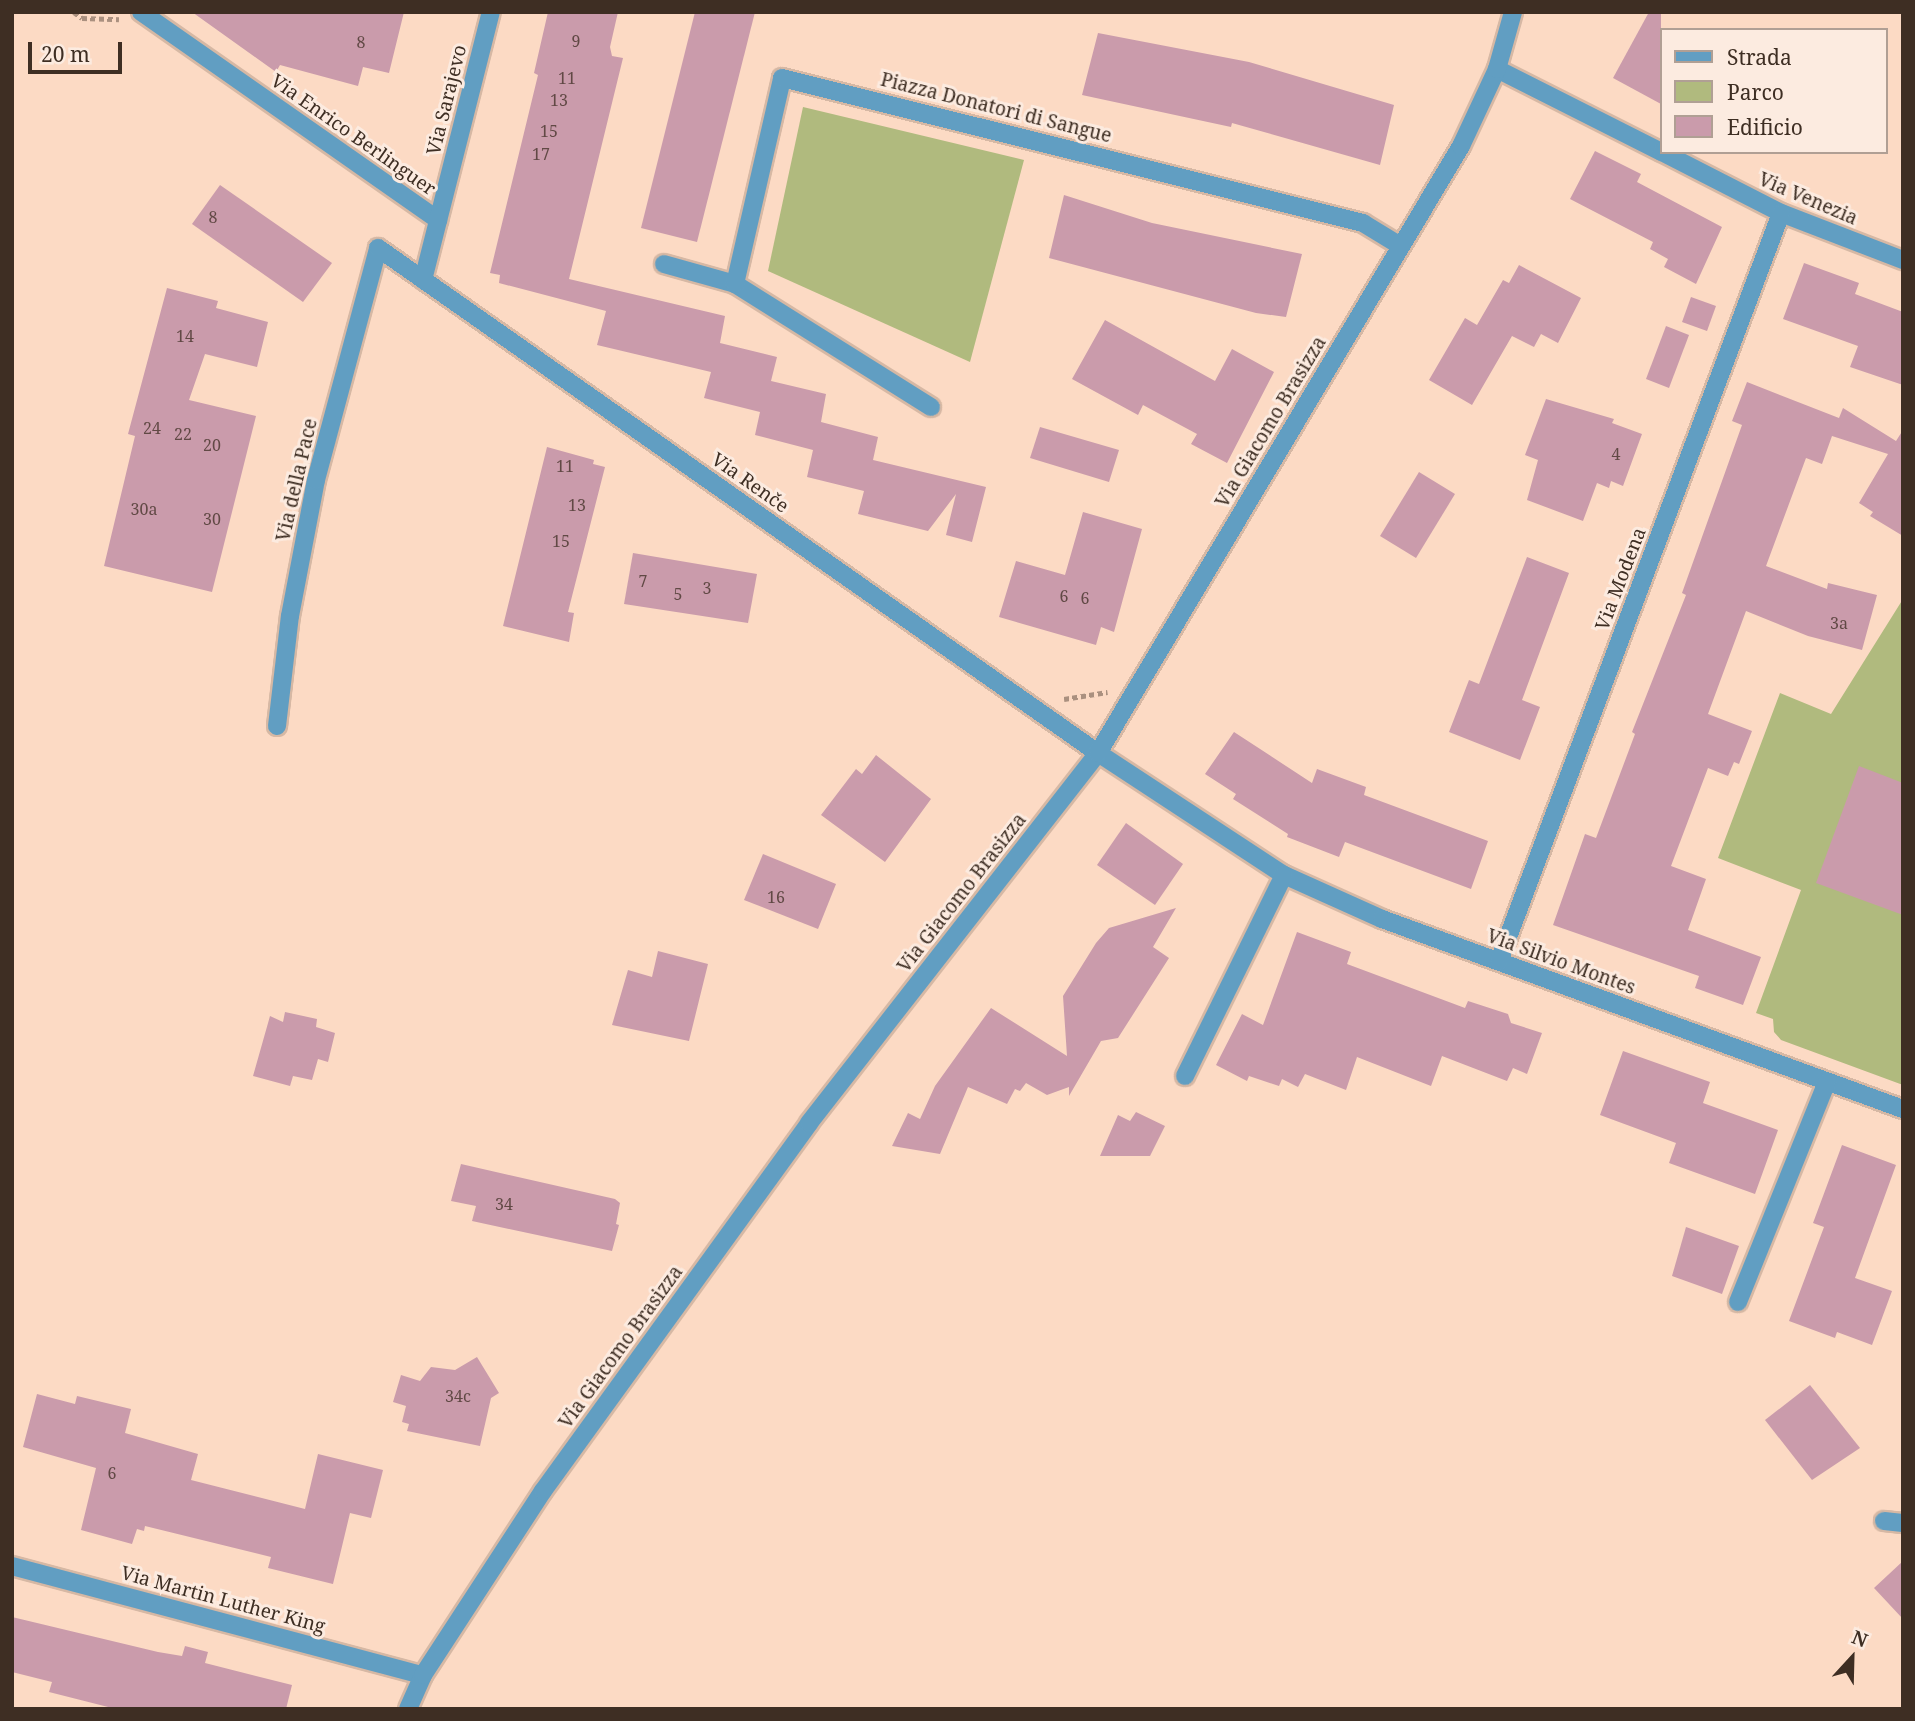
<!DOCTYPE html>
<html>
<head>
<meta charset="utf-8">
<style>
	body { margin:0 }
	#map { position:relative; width:1915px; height:1721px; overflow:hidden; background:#fcdac4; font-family:"Noto Serif",serif }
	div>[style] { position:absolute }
	.green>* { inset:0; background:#b0ba7e }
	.building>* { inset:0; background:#ca9bab }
	.path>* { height:4.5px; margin-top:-2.25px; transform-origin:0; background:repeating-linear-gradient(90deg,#aa907f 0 5px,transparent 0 8.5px) }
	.roads { filter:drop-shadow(2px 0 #d6b8a4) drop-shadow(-2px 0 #d6b8a4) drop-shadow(0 2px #d6b8a4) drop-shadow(0 -2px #d6b8a4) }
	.minor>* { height:18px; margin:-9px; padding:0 9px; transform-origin:9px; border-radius:9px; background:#619ec2 }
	span { translate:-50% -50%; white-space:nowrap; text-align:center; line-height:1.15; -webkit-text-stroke:6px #fcebe0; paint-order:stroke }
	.number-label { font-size:16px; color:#614945 }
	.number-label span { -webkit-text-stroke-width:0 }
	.street-label { font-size:19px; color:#3e2e23 }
	.frame { position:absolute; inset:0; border:14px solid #3e2e23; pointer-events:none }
	.legend { position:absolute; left:1660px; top:28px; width:228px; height:126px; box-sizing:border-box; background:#fcebe0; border:2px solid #b09f94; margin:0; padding:9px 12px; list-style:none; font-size:21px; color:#3e2e23 }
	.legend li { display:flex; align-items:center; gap:14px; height:35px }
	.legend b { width:35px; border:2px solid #b09f94 }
	.north { position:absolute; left:1817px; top:1623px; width:70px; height:70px; -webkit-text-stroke:5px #fcebe0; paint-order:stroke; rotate:22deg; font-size:19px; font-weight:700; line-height:28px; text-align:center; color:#3e2e23 }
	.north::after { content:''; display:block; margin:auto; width:24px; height:32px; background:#3e2e23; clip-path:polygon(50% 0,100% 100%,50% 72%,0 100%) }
	.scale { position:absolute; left:28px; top:42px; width:94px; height:32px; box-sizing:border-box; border:4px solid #3e2e23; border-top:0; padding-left:9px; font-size:21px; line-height:24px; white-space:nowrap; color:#3e2e23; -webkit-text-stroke:5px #fcebe0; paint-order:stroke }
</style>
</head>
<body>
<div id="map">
	<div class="green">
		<div style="clip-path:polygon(803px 107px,1024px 160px,970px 362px,768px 271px)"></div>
		<div style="clip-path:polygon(1903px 599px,1903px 1085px,1781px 1040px,1774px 1032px,1773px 1019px,1756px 1013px,1801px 890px,1718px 858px,1780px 693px,1831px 714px)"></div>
	</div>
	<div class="building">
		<div style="clip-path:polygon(192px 12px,404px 12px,389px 73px,363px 67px,358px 86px,280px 65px,276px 72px)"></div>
		<div style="clip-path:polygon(548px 12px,618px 12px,610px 47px,612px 56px,623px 58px,569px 279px,725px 316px,720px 343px,777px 357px,771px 381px,826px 394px,821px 422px,878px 437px,873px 460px,986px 487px,972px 542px,946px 535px,956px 494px,928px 531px,858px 514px,864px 491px,807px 477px,813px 450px,755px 435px,760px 412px,704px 398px,711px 372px,597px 345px,606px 311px,499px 283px,500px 275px,490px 273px,538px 75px,534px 73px)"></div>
		<div style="clip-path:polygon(695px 12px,755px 12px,697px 242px,641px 228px)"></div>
		<div style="clip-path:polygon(1649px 12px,1661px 12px,1661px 104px,1613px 78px)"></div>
		<div style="clip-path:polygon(1098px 33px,1249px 62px,1394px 105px,1380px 165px,1232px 123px,1231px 127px,1082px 95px)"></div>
		<div style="clip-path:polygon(1595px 151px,1641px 174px,1637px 182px,1722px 227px,1696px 284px,1664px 267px,1668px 259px,1650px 249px,1653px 242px,1570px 199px)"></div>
		<div style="clip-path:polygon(220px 185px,332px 263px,303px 302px,192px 224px)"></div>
		<div style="clip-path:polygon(1064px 195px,1152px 223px,1302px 254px,1286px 317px,1256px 313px,1049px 258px)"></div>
		<div style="clip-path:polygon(1804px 263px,1859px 283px,1855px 294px,1903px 312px,1903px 385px,1850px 367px,1858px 346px,1783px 319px)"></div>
		<div style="clip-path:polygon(1519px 265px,1581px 298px,1558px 343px,1541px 334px,1534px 347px,1512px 336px,1472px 405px,1429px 380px,1465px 318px,1477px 325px,1503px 280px,1509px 283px)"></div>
		<div style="clip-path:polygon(167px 288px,218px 301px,216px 308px,268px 322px,257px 367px,205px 354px,189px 400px,256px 416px,212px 592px,104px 566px,135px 436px,128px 434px)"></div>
		<div style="clip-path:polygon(1691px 297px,1716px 306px,1707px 331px,1682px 322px)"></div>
		<div style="clip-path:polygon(1105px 320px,1215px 381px,1232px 349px,1274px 372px,1227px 463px,1191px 444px,1197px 434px,1143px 405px,1138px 415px,1072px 379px)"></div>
		<div style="clip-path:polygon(1666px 326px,1689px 335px,1669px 388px,1646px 379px)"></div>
		<div style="clip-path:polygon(1747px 382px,1839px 418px,1843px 408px,1896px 441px,1903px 430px,1903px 536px,1870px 516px,1873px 512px,1859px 503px,1888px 454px,1832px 436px,1822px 464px,1806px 458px,1766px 566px,1827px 589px,1828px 583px,1877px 595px,1862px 650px,1808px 636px,1746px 611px,1708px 714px,1752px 731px,1739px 764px,1734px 762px,1728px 776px,1708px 768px,1671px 866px,1706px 879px,1688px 930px,1761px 957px,1743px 1005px,1695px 988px,1699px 976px,1553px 925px,1585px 834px,1596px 838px,1635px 734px,1632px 732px,1686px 595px,1682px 593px,1742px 425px,1732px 421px)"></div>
		<div style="clip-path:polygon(1546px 399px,1614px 419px,1612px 423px,1642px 434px,1623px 486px,1611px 481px,1609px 488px,1597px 483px,1583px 521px,1527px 500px,1538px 460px,1525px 455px)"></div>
		<div style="clip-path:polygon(1040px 427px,1119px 450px,1109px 482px,1030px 458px)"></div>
		<div style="clip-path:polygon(547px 447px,594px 460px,593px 464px,605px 467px,568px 612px,574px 613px,569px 642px,503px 626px)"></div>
		<div style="clip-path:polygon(1419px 472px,1455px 494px,1416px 558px,1380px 536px)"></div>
		<div style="clip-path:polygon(1083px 512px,1142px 529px,1114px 632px,1101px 627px,1096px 645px,999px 617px,1016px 561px,1065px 575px)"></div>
		<div style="clip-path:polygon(633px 553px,757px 574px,748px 623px,624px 604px)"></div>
		<div style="clip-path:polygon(1527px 557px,1569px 573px,1522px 700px,1540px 707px,1520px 760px,1449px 732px,1469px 680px,1479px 684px)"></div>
		<div style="clip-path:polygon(1234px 732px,1312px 783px,1317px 769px,1366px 787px,1364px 795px,1488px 841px,1471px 889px,1345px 842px,1339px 857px,1287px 837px,1288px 834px,1233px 799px,1236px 794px,1205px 774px)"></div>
		<div style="clip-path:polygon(876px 755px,931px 799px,885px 862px,821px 815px,856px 769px,862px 774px)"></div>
		<div style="clip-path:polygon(1859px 766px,1903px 783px,1903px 915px,1816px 883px)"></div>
		<div style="clip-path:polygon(1126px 823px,1183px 864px,1155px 905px,1097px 865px)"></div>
		<div style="clip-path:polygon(763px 854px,836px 884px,818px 929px,744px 900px)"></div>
		<div style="clip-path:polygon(1176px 908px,1153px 947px,1169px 958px,1118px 1038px,1101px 1041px,1069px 1096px,1069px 1087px,1047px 1095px,1026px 1083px,1020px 1091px,1015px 1089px,1007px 1104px,968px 1087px,940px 1154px,892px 1146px,908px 1113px,920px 1119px,935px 1086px,991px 1008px,1067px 1056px,1063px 996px,1096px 943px,1109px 928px)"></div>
		<div style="clip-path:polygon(1297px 932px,1351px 952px,1347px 964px,1465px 1008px,1468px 1001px,1508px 1014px,1511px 1023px,1542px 1033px,1527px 1074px,1513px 1068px,1507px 1081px,1442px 1056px,1431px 1086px,1357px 1057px,1346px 1090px,1305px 1074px,1298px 1087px,1282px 1079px,1279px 1086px,1249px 1076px,1247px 1081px,1216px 1065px,1242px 1014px,1263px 1025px)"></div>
		<div style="clip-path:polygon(658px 951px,708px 964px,689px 1041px,612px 1025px,628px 970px,652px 977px)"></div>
		<div style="clip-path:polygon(285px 1012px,317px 1019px,316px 1027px,335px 1033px,328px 1062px,318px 1059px,312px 1080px,293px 1076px,290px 1086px,253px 1076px,270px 1016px,283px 1022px)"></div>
		<div style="clip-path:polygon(1623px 1051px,1710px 1082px,1703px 1103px,1778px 1130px,1755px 1194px,1669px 1163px,1676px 1143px,1600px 1115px)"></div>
		<div style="clip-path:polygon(1136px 1112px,1165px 1126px,1150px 1156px,1100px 1156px,1118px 1115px,1130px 1121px)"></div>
		<div style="clip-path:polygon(1842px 1145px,1896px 1165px,1855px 1278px,1892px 1291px,1872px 1345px,1837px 1332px,1835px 1338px,1789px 1321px,1824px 1227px,1813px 1223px)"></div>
		<div style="clip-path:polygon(461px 1164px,615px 1199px,620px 1203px,616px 1224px,619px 1225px,612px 1251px,472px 1221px,476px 1206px,451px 1201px)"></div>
		<div style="clip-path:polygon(1686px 1227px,1739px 1246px,1722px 1294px,1672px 1276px)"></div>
		<div style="clip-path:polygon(477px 1357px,499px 1393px,491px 1398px,480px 1446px,407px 1431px,409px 1424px,402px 1422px,406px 1406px,393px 1402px,401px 1375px,420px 1381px,431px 1367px,455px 1370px)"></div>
		<div style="clip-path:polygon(1810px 1385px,1860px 1448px,1812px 1480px,1765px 1420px)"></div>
		<div style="clip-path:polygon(37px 1394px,75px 1404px,77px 1396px,131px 1409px,125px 1433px,198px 1454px,191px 1480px,305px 1509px,318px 1454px,383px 1470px,371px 1518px,350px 1513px,333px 1584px,268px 1568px,271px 1557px,145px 1526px,144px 1531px,137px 1529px,132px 1544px,81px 1530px,96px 1468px,23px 1447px)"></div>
		<div style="clip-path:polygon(1903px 1561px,1903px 1619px,1874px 1588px)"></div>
		<div style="clip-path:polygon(12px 1617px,158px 1652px,182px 1656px,185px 1646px,208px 1652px,205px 1663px,292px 1685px,286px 1709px,116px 1709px,49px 1692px,52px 1682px,12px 1672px)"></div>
	</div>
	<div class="path">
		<div style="left:74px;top:12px;width:10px;rotate:37deg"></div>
		<div style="left:82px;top:18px;width:37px;rotate:2deg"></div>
		<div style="left:1064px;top:699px;width:44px;rotate:-9.2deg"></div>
	</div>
	<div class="roads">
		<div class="minor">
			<div style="left:141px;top:12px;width:363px;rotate:35deg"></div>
			<div style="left:1497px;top:69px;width:184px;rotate:26.8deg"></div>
			<div style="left:1662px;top:152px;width:134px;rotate:27.1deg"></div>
			<div style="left:1781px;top:213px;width:131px;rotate:21.1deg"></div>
			<div style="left:664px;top:264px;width:74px;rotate:15.7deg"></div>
			<div style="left:423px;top:280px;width:276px;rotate:-75.8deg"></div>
			<div style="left:931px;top:407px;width:231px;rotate:-147.9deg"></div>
			<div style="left:735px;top:284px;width:211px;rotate:-77.1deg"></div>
			<div style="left:782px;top:78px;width:599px;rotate:14.01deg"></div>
			<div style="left:1363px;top:223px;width:42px;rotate:31.4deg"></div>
			<div style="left:277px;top:726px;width:111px;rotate:-83.3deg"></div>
			<div style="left:290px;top:616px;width:138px;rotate:-79.2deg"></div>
			<div style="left:316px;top:480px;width:240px;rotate:-75deg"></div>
			<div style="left:378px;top:248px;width:879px;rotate:35.05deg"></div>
			<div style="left:1098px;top:753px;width:222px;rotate:33.3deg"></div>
			<div style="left:1284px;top:875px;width:107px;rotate:24.2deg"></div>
			<div style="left:1382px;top:919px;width:555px;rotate:20.04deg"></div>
			<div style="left:1499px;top:961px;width:799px;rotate:-69.34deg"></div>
			<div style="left:1185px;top:1076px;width:224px;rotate:-63.8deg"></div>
			<div style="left:1738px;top:1302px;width:237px;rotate:-68deg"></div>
			<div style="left:1884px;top:1521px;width:19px;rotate:6deg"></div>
			<div style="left:12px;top:1566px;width:425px;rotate:14.9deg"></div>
			<div style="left:408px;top:1709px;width:37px;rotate:-66deg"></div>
			<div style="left:423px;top:1675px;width:220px;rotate:-56.9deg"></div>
			<div style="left:543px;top:1491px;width:454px;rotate:-54.1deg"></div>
			<div style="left:809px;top:1123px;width:469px;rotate:-52deg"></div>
			<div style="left:1098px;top:753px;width:707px;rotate:-59.12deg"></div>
			<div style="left:1461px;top:146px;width:85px;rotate:-64.9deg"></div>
			<div style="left:1497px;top:69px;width:59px;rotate:-74.3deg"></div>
		</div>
	</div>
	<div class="number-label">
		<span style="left:576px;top:41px">9</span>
		<span style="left:361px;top:42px">8</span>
		<span style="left:567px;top:78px">11</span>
		<span style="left:559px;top:100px">13</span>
		<span style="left:549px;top:131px">15</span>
		<span style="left:541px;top:154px">17</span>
		<span style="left:213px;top:217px">8</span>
		<span style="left:185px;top:336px">14</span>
		<span style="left:152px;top:428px">24</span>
		<span style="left:183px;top:434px">22</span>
		<span style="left:212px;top:445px">20</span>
		<span style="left:1616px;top:454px">4</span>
		<span style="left:565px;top:466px">11</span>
		<span style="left:577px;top:505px">13</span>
		<span style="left:144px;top:509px">30a</span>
		<span style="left:212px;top:519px">30</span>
		<span style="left:561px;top:541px">15</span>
		<span style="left:643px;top:581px">7</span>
		<span style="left:707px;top:588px">3</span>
		<span style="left:678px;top:594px">5</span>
		<span style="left:1064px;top:596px">6</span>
		<span style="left:1085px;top:598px">6</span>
		<span style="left:1839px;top:623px">3a</span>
		<span style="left:776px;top:897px">16</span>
		<span style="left:504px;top:1204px">34</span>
		<span style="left:458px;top:1396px">34c</span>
		<span style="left:112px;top:1473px">6</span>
	</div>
	<div class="street-label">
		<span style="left:447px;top:100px;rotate:-76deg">Via Sarajevo</span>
		<span style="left:996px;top:108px;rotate:14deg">Piazza Donatori di Sangue</span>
		<span style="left:353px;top:135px;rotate:35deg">Via Enrico Berlinguer</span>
		<span style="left:1808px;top:199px;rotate:23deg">Via Venezia</span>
		<span style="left:1271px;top:422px;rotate:-59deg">Via Giacomo Brasizza</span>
		<span style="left:297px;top:480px;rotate:-77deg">Via della Pace</span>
		<span style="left:750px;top:483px;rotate:35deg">Via Renče</span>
		<span style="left:1621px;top:579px;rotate:-69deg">Via Modena</span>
		<span style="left:962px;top:893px;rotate:-52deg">Via Giacomo Brasizza</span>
		<span style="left:1561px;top:962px;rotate:20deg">Via Silvio Montes</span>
		<span style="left:621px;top:1347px;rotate:-54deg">Via Giacomo Brasizza</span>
		<span style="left:223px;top:1600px;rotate:15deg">Via Martin Luther King</span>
	</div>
	<div class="frame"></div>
	<ul class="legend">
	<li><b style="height:9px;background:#619ec2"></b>Strada</li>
	<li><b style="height:19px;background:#b0ba7e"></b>Parco</li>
	<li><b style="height:19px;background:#ca9bab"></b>Edificio</li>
	</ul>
	<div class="north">N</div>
	<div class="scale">20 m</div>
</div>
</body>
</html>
